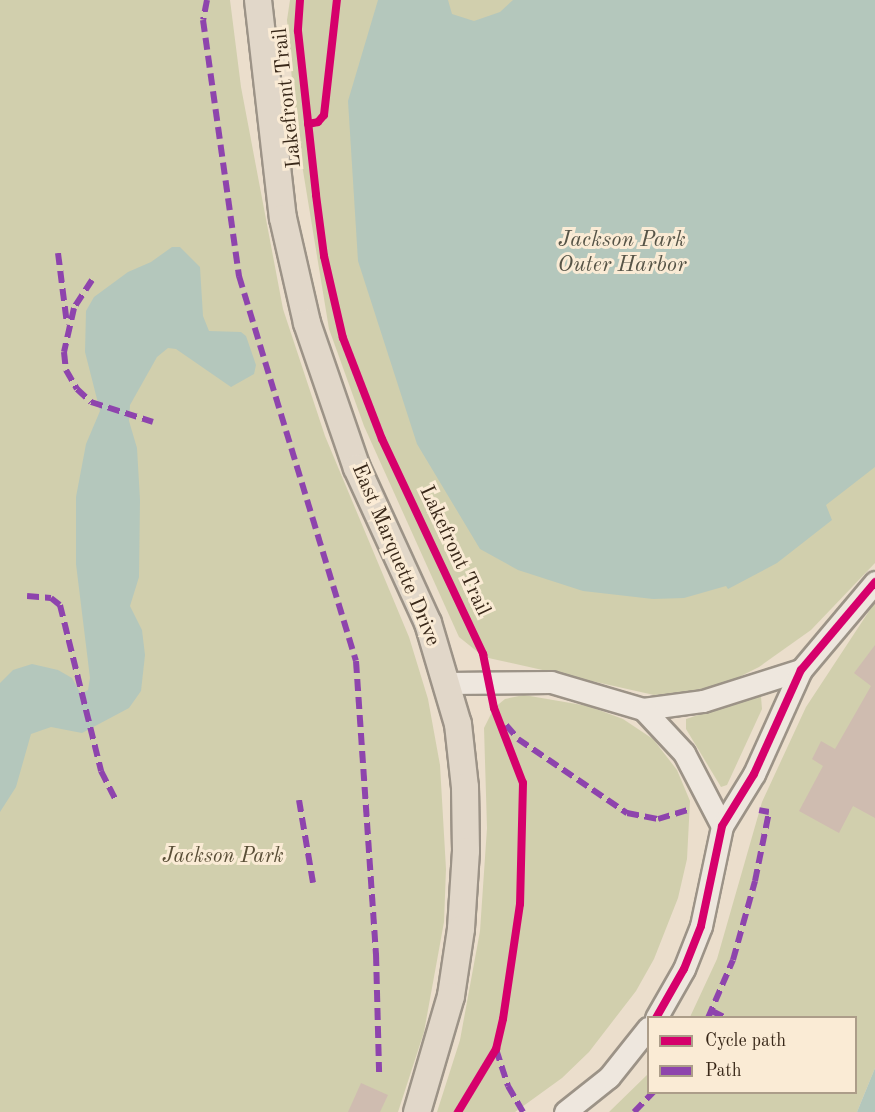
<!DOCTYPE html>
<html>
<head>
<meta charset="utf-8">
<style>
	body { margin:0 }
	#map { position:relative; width:875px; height:1112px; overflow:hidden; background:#ebdecc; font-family:"Old Standard TT",serif }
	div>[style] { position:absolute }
	.green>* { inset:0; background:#d1cfad }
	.water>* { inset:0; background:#b4c7bc }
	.building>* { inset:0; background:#cfbcb0 }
	.roads { filter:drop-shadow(2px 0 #9c9387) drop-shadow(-2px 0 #9c9387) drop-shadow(0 2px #9c9387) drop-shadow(0 -2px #9c9387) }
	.minor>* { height:21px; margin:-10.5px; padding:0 10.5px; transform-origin:10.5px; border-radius:10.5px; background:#eee7de }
	.major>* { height:26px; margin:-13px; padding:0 13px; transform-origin:13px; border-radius:13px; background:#e1d7c9 }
	.quiet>* { height:6px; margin-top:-3px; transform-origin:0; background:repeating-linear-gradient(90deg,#8e44ad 0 12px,transparent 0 18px) }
	.cycleway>* { height:8px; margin:-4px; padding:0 4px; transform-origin:4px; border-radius:4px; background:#d6006c }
	span { translate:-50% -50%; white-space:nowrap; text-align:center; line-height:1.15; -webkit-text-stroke:6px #faebd5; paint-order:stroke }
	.street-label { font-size:21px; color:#382718 }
	.park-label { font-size:21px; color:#594e37; font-style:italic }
	.water-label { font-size:22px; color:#565447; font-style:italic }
	.legend { position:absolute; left:647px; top:1016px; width:210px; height:78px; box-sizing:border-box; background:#faebd5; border:2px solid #ac9d89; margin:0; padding:8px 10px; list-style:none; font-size:18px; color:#382718 }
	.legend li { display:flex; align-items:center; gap:12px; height:30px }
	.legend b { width:30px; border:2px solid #ac9d89 }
</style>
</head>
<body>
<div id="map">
	<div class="green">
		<div style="clip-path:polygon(0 0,230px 0,241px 87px,283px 309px,325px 436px,409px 637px,428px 699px,440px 765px,446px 869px,444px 922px,424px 1032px,398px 1112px,0 1112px)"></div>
		<div style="clip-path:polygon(290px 0,875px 0,875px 563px,811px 630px,759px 667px,729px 682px,688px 692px,654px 695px,484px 657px,459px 637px,364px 426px,329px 329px,296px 128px,287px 20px)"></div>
		<div style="clip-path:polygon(875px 602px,875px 1068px,857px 1112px,609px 1112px,648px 1074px,648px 1092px,856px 1092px,856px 1018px,690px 1017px,717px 959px,762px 802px,806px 707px)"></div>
		<div style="clip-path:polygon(524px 695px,588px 706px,623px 719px,653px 739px,677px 770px,690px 801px,687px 859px,678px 898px,654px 959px,636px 991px,589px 1052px,562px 1078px,515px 1112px,437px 1112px,460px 1040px,480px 931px,487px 828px,484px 728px,494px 708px,505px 699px)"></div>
		<div style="clip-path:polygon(756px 696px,761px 697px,762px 709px,727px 785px,721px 787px,686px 729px,686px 719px)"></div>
	</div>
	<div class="water">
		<div style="clip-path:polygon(378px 0,448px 0,452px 14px,474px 21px,500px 12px,513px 0,875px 0,875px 467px,826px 505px,832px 520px,777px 563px,728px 589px,726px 586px,684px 598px,653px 599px,583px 591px,518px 570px,480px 549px,417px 444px,358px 261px,348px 101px)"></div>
		<div style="clip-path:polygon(172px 247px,180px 247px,200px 267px,203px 316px,209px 331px,241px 332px,246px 336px,256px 365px,254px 374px,231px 387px,176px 349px,168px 348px,157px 357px,130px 405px,129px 421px,137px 448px,140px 500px,139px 577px,130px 606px,142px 630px,145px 655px,141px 691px,129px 708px,82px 733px,51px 727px,31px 734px,16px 787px,0 812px,0 683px,13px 670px,32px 664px,58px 670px,72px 678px,81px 694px,88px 690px,90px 678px,76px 564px,76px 497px,86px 444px,100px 411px,85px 352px,86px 311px,94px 297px,128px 272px,151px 262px)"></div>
		<div style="clip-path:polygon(875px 1068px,875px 1112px,857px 1112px)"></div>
	</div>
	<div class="building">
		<div style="clip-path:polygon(875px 645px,875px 818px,853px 806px,839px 833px,799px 811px,823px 766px,812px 759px,821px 741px,835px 749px,871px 686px,854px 673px)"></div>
		<div style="clip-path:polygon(361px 1083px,388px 1095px,380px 1112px,348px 1112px)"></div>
	</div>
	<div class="roads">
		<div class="minor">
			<div style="left:448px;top:683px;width:103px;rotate:-0.6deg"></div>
			<div style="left:551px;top:682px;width:96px;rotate:16.4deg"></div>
			<div style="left:643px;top:709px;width:61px;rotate:-7.6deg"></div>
			<div style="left:703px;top:701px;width:103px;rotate:-17.6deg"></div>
			<div style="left:643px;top:709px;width:60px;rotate:47deg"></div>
			<div style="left:684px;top:753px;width:82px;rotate:62.5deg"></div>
			<div style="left:656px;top:1018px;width:56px;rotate:-60.3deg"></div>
			<div style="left:684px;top:969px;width:46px;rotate:-68.4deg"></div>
			<div style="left:701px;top:926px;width:102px;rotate:-78.1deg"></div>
			<div style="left:722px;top:826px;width:61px;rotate:-58.4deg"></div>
			<div style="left:754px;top:774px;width:114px;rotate:-65.7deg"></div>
			<div style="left:801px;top:670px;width:115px;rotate:-49.9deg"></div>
			<div style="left:565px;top:1112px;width:56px;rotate:-38.5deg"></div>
			<div style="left:609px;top:1077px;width:63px;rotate:-51.5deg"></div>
		</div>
		<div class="major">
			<div style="left:258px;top:0;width:219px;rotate:83.5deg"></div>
			<div style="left:283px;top:218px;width:108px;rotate:77.1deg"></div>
			<div style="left:307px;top:323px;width:153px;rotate:71deg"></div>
			<div style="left:357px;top:468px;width:170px;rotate:65.4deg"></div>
			<div style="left:428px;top:623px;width:105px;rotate:73.5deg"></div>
			<div style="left:458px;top:724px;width:63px;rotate:83.7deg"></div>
			<div style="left:465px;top:787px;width:64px;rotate:89.1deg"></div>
			<div style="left:466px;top:851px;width:78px;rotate:93.7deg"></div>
			<div style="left:461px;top:929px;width:68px;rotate:98.5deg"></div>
			<div style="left:451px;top:996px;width:121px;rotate:106.3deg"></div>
		</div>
	</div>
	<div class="quiet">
		<div style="left:207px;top:0;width:20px;rotate:101deg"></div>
		<div style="left:203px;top:20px;width:259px;rotate:82deg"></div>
		<div style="left:239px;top:276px;width:402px;rotate:73.1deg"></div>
		<div style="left:356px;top:661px;width:294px;rotate:86.1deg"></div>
		<div style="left:376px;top:954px;width:118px;rotate:88.5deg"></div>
		<div style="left:58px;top:253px;width:72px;rotate:82.8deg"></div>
		<div style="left:92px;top:280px;width:33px;rotate:123deg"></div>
		<div style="left:74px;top:308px;width:45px;rotate:102.8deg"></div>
		<div style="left:64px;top:352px;width:18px;rotate:84deg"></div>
		<div style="left:66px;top:370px;width:22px;rotate:60deg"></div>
		<div style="left:77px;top:389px;width:19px;rotate:43deg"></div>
		<div style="left:91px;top:402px;width:65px;rotate:17.9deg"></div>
		<div style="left:27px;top:596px;width:24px;rotate:5deg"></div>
		<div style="left:51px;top:598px;width:11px;rotate:38deg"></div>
		<div style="left:60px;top:605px;width:171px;rotate:76.1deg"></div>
		<div style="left:101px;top:771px;width:34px;rotate:63deg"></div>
		<div style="left:506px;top:725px;width:18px;rotate:49deg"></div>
		<div style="left:518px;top:739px;width:132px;rotate:34.2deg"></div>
		<div style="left:627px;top:813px;width:32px;rotate:11deg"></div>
		<div style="left:658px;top:819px;width:34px;rotate:-17deg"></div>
		<div style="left:299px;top:800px;width:84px;rotate:80.4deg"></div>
		<div style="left:712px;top:1011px;width:16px;rotate:27deg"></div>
		<div style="left:708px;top:1018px;width:63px;rotate:-66.7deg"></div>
		<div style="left:733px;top:960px;width:82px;rotate:-74.4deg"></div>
		<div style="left:755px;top:881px;width:70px;rotate:-78.5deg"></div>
		<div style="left:769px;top:812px;width:10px;rotate:-169deg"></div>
		<div style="left:496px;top:1049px;width:39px;rotate:72deg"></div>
		<div style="left:508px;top:1086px;width:30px;rotate:60deg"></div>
		<div style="left:634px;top:1112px;width:28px;rotate:-46deg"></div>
	</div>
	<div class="cycleway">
		<div style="left:300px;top:0;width:31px;rotate:94deg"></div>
		<div style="left:298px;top:31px;width:165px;rotate:83.7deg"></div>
		<div style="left:316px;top:195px;width:62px;rotate:82.5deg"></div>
		<div style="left:324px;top:256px;width:84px;rotate:77deg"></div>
		<div style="left:343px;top:338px;width:108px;rotate:68.9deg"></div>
		<div style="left:382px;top:439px;width:238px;rotate:64.8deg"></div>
		<div style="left:483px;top:654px;width:55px;rotate:78.5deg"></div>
		<div style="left:494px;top:708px;width:80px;rotate:68.9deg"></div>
		<div style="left:523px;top:783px;width:121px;rotate:91.4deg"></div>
		<div style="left:520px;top:904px;width:116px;rotate:98.4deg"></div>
		<div style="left:503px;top:1019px;width:31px;rotate:103deg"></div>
		<div style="left:496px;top:1049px;width:74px;rotate:121.1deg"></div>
		<div style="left:308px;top:124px;width:10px;rotate:-11deg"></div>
		<div style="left:318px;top:122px;width:9px;rotate:-49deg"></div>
		<div style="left:324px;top:115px;width:116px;rotate:-83.6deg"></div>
		<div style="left:656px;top:1018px;width:56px;rotate:-60.3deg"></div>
		<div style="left:684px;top:969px;width:46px;rotate:-68.4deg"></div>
		<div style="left:701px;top:926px;width:102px;rotate:-78.1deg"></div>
		<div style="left:722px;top:826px;width:61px;rotate:-58.4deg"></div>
		<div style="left:754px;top:774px;width:114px;rotate:-65.7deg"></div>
		<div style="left:801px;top:670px;width:115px;rotate:-49.9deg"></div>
	</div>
	<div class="street-label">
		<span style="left:288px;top:98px;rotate:-96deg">Lakefront Trail</span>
		<span style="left:454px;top:551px;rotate:65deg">Lakefront Trail</span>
		<span style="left:395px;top:555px;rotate:67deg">East Marquette Drive</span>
	</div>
	<div class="park-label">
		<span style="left:223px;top:857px">Jackson Park</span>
	</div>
	<div class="water-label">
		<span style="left:622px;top:253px">Jackson Park<br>Outer Harbor</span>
	</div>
	<ul class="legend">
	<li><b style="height:8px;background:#d6006c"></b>Cycle path</li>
	<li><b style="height:8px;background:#8e44ad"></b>Path</li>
	</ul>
</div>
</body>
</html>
